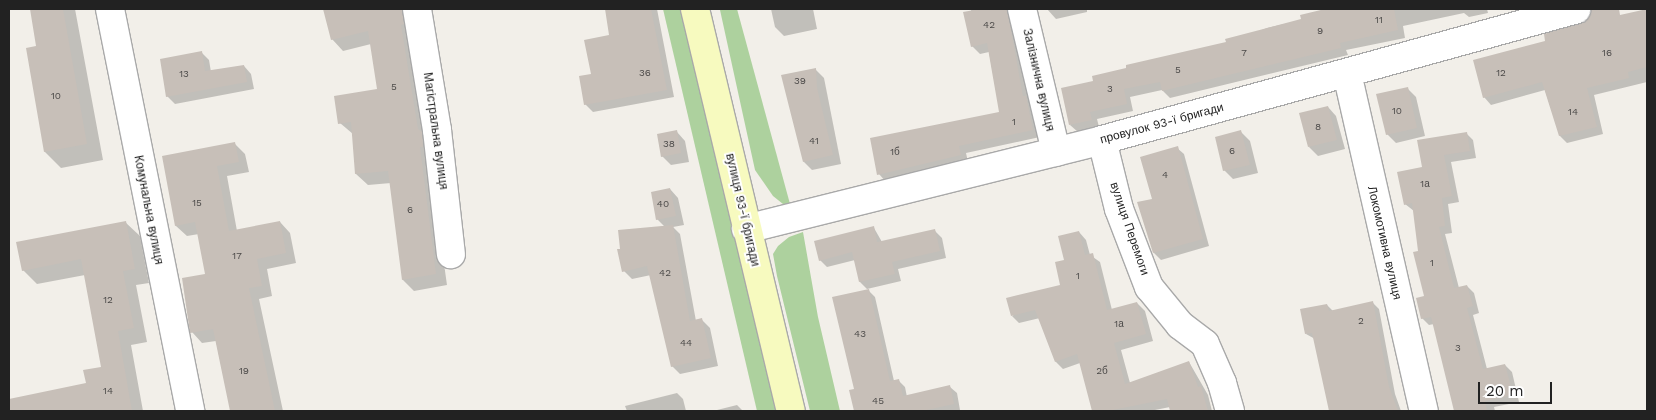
<!DOCTYPE html>
<html>
<head>
<meta charset="utf-8">
<style>
	body { margin:0 }
	#map { position:relative; width:1656px; height:420px; overflow:hidden; background:#f2efe9; font-family:"Work Sans",sans-serif }
	div>[style] { position:absolute }
	.forest>* { inset:0; background:#add19e }
	.shadow>* { inset:0; background:#0003 }
	.building>* { inset:0; background:#c7bfb8 }
	.roads { filter:drop-shadow(1px 0 #a9a9a9) drop-shadow(-1px 0 #a9a9a9) drop-shadow(0 1px #a9a9a9) drop-shadow(0 -1px #a9a9a9) }
	.minor>* { height:28px; margin:-14px; padding:0 14px; transform-origin:14px; border-radius:14px; background:#fff }
	.secondary>* { height:28px; margin:-14px; padding:0 14px; transform-origin:14px; border-radius:14px; background:#f7fabf }
	span { translate:-50% -50%; white-space:nowrap; text-align:center; line-height:1.15; -webkit-text-stroke:4px #fff; paint-order:stroke }
	.number-label { font-size:10px; color:#4b4948 }
	.number-label span { -webkit-text-stroke-width:0 }
	.street-label { font-size:12px; color:#222 }
	.frame { position:absolute; inset:0; border:10px solid #222; pointer-events:none }
	.scale { position:absolute; left:1478px; top:382px; width:74px; height:22px; box-sizing:border-box; border:2px solid #222; border-top:0; padding-left:6px; font-size:15px; line-height:18px; white-space:nowrap; color:#222; -webkit-text-stroke:4px #fff; paint-order:stroke }
</style>
</head>
<body>
<div id="map">
	<div class="forest">
		<div style="clip-path:polygon(663px 9px,688px 9px,780px 411px,757px 411px)"></div>
		<div style="clip-path:polygon(737px 9px,790px 204px,783px 204px,773px 196px,755px 170px,720px 10px)"></div>
		<div style="clip-path:polygon(803px 232px,818px 317px,840px 411px,810px 411px,777px 276px,773px 254px,778px 246px,789px 237px)"></div>
	</div>
	<div class="shadow">
		<div style="clip-path:polygon(31px 9px,75px 9px,103px 160px,61px 168px,45px 152px,37px 47px)"></div>
		<div style="clip-path:polygon(324px 9px,408px 9px,447px 285px,414px 291px,403px 280px,391px 183px,368px 185px,356px 174px,353px 134px,340px 123px,379px 90px,371px 44px,343px 51px,332px 39px)"></div>
		<div style="clip-path:polygon(606px 9px,657px 9px,674px 97px,593px 112px,585px 104px,592px 75px,611px 36px)"></div>
		<div style="clip-path:polygon(771px 9px,813px 9px,817px 29px,784px 36px,775px 27px)"></div>
		<div style="clip-path:polygon(971px 9px,1012px 9px,1029px 100px,1033px 104px,1040px 137px,966px 153px,968px 162px,886px 182px,879px 174px,1000px 112px,989px 52px,980px 54px,972px 46px)"></div>
		<div style="clip-path:polygon(1087px 9px,1087px 12px,1056px 19px,1047px 9px)"></div>
		<div style="clip-path:polygon(1327px 9px,1487px 9px,1488px 13px,1469px 17px,1464px 13px,1403px 26px,1405px 38px,1346px 50px,1348px 55px,1170px 98px,1162px 90px,1130px 97px,1133px 111px,1097px 119px,1099px 127px,1078px 132px,1070px 125px,1094px 82px,1228px 43px,1267px 28px,1302px 20px,1301px 16px)"></div>
		<div style="clip-path:polygon(1647px 16px,1647px 82px,1594px 95px,1603px 134px,1567px 143px,1560px 136px,1545px 90px,1491px 105px,1484px 97px,1547px 41px,1546px 37px)"></div>
		<div style="clip-path:polygon(201px 52px,209px 60px,211px 72px,244px 66px,251px 74px,254px 89px,175px 104px,167px 96px)"></div>
		<div style="clip-path:polygon(815px 69px,824px 78px,841px 164px,812px 170px,804px 162px)"></div>
		<div style="clip-path:polygon(1407px 88px,1416px 97px,1425px 136px,1396px 143px,1387px 134px)"></div>
		<div style="clip-path:polygon(1328px 107px,1336px 116px,1345px 149px,1318px 156px,1309px 147px)"></div>
		<div style="clip-path:polygon(677px 132px,685px 141px,689px 162px,671px 165px,662px 156px)"></div>
		<div style="clip-path:polygon(1241px 132px,1250px 141px,1258px 173px,1233px 179px,1224px 170px)"></div>
		<div style="clip-path:polygon(1466px 133px,1473px 140px,1476px 158px,1451px 162px,1459px 202px,1448px 204px,1452px 233px,1445px 234px,1459px 288px,1467px 286px,1474px 293px,1479px 313px,1473px 315px,1487px 369px,1505px 365px,1512px 372px,1519px 402px,1494px 407px,1495px 411px,1455px 411px,1434px 324px,1429px 325px,1422px 318px,1426px 296px,1414px 211px,1405px 204px,1423px 168px)"></div>
		<div style="clip-path:polygon(234px 143px,245px 154px,249px 172px,227px 176px,237px 231px,280px 222px,290px 233px,296px 263px,267px 269px,272px 296px,259px 299px,283px 411px,231px 411px,216px 341px,202px 343px,192px 332px,206px 275px,199px 234px,187px 236px,176px 226px,164px 157px)"></div>
		<div style="clip-path:polygon(1177px 148px,1184px 154px,1209px 246px,1161px 260px,1154px 253px,1153px 200px)"></div>
		<div style="clip-path:polygon(670px 189px,678px 198px,684px 225px,673px 227px,680px 234px,696px 321px,702px 320px,710px 328px,718px 366px,680px 374px,672px 366px,651px 275px,632px 279px,624px 271px,665px 227px,657px 219px)"></div>
		<div style="clip-path:polygon(125px 222px,140px 236px,149px 283px,136px 285px,147px 342px,131px 345px,143px 411px,14px 411px,11px 400px,87px 384px,102px 368px,85px 275px,37px 284px,23px 270px)"></div>
		<div style="clip-path:polygon(874px 228px,882px 242px,935px 231px,942px 238px,946px 258px,898px 269px,901px 281px,867px 289px,860px 282px,855px 260px,827px 267px,820px 260px)"></div>
		<div style="clip-path:polygon(1079px 232px,1086px 240px,1090px 255px,1100px 262px,1112px 310px,1137px 303px,1145px 311px,1153px 341px,1121px 350px,1130px 383px,1189px 362px,1208px 395px,1212px 411px,1171px 411px,1170px 407px,1150px 411px,1094px 411px,1080px 363px,1063px 369px,1056px 362px,1040px 318px,1019px 323px,1012px 316px,1062px 286px,1065px 261px)"></div>
		<div style="clip-path:polygon(868px 290px,875px 297px,894px 381px,898px 380px,905px 387px,907px 397px,950px 387px,957px 393px,960px 410px,855px 411px,851px 391px,856px 390px)"></div>
		<div style="clip-path:polygon(1373px 303px,1379px 309px,1395px 394px,1401px 411px,1330px 411px,1315px 339px,1306px 334px,1327px 305px,1333px 311px)"></div>
		<div style="clip-path:polygon(677px 393px,683px 399px,686px 411px,627px 411px,625px 406px)"></div>
		<div style="clip-path:polygon(737px 405px,743px 411px,713px 411px)"></div>
	</div>
	<div class="building">
		<div style="clip-path:polygon(30px 9px,63px 9px,87px 144px,44px 152px,26px 48px,36px 46px)"></div>
		<div style="clip-path:polygon(323px 9px,402px 9px,404px 24px,401px 25px,418px 129px,422px 132px,423px 147px,420px 147px,436px 274px,402px 280px,388px 171px,355px 174px,351px 122px,338px 124px,334px 96px,377px 89px,368px 31px,331px 40px)"></div>
		<div style="clip-path:polygon(605px 9px,651px 9px,667px 90px,584px 105px,579px 76px,591px 74px,584px 40px,609px 35px)"></div>
		<div style="clip-path:polygon(980px 9px,1007px 9px,1023px 96px,1026px 96px,1033px 130px,959px 146px,961px 155px,877px 175px,870px 138px,999px 112px,987px 43px,971px 47px,963px 12px)"></div>
		<div style="clip-path:polygon(1325px 9px,1394px 9px,1398px 30px,1340px 43px,1341px 48px,1162px 91px,1160px 82px,1124px 89px,1127px 104px,1090px 112px,1092px 120px,1069px 125px,1061px 88px,1093px 81px,1092px 76px,1126px 68px,1126px 65px,1226px 42px,1225px 39px,1301px 19px,1300px 15px)"></div>
		<div style="clip-path:polygon(1591px 9px,1619px 9px,1620px 15px,1647px 9px,1647px 67px,1628px 72px,1629px 78px,1587px 88px,1597px 127px,1559px 136px,1542px 82px,1483px 98px,1473px 60px,1545px 41px,1544px 34px,1587px 20px)"></div>
		<div style="clip-path:polygon(202px 51px,205px 71px,244px 65px,247px 82px,166px 97px,160px 59px)"></div>
		<div style="clip-path:polygon(816px 68px,817px 88px,833px 155px,803px 162px,781px 75px)"></div>
		<div style="clip-path:polygon(1408px 87px,1417px 128px,1386px 135px,1376px 94px)"></div>
		<div style="clip-path:polygon(1328px 106px,1337px 140px,1308px 147px,1299px 113px)"></div>
		<div style="clip-path:polygon(677px 130px,681px 153px,661px 157px,657px 134px)"></div>
		<div style="clip-path:polygon(1241px 130px,1250px 165px,1223px 171px,1215px 137px)"></div>
		<div style="clip-path:polygon(1467px 132px,1470px 151px,1444px 155px,1452px 196px,1442px 198px,1445px 226px,1439px 227px,1454px 288px,1467px 285px,1473px 306px,1467px 308px,1483px 369px,1505px 364px,1513px 395px,1485px 401px,1487px 411px,1454px 411px,1431px 317px,1421px 319px,1416px 298px,1424px 296px,1413px 252px,1418px 251px,1412px 203px,1404px 205px,1397px 172px,1422px 167px,1417px 140px)"></div>
		<div style="clip-path:polygon(235px 142px,239px 162px,217px 166px,229px 231px,280px 221px,286px 253px,257px 259px,262px 286px,249px 288px,275px 411px,230px 411px,213px 329px,190px 333px,182px 278px,205px 274px,195px 222px,175px 226px,162px 156px)"></div>
		<div style="clip-path:polygon(1178px 146px,1203px 239px,1153px 253px,1137px 202px,1152px 199px,1140px 157px)"></div>
		<div style="clip-path:polygon(670px 188px,676px 216px,656px 220px,651px 192px)"></div>
		<div style="clip-path:polygon(126px 221px,135px 269px,123px 271px,134px 328px,118px 331px,132px 411px,9px 411px,9px 399px,86px 383px,83px 370px,101px 367px,81px 259px,22px 271px,16px 242px)"></div>
		<div style="clip-path:polygon(673px 225px,690px 321px,702px 318px,711px 358px,671px 367px,647px 266px,622px 272px,617px 249px,620px 249px,618px 230px)"></div>
		<div style="clip-path:polygon(874px 226px,877px 242px,935px 229px,940px 251px,892px 262px,895px 274px,859px 282px,852px 252px,819px 261px,814px 241px)"></div>
		<div style="clip-path:polygon(1079px 231px,1085px 255px,1093px 253px,1107px 310px,1137px 302px,1146px 334px,1114px 343px,1125px 384px,1189px 361px,1198px 387px,1201px 386px,1208px 411px,1170px 411px,1167px 399px,1108px 411px,1092px 411px,1077px 354px,1055px 362px,1035px 310px,1011px 316px,1006px 298px,1060px 285px,1055px 262px,1064px 260px,1058px 236px)"></div>
		<div style="clip-path:polygon(869px 289px,890px 381px,899px 379px,903px 396px,950px 385px,954px 404px,922px 411px,854px 411px,849px 390px,854px 389px,832px 297px)"></div>
		<div style="clip-path:polygon(1373px 301px,1389px 387px,1398px 411px,1329px 411px,1312px 333px,1305px 334px,1300px 309px,1327px 304px,1329px 311px)"></div>
	</div>
	<div class="roads">
		<div class="minor">
			<div style="left:110px;top:9px;width:410px;rotate:78.7deg"></div>
			<div style="left:417px;top:9px;width:123px;rotate:80.6deg"></div>
			<div style="left:437px;top:130px;width:125px;rotate:83.6deg"></div>
			<div style="left:1022px;top:9px;width:147px;rotate:76.6deg"></div>
			<div style="left:1347px;top:73px;width:347px;rotate:77.2deg"></div>
			<div style="left:1102px;top:140px;width:71px;rotate:76.2deg"></div>
			<div style="left:1119px;top:209px;width:84px;rotate:69deg"></div>
			<div style="left:1149px;top:287px;width:49px;rotate:50.8deg"></div>
			<div style="left:1180px;top:325px;width:31px;rotate:37deg"></div>
			<div style="left:1205px;top:344px;width:43px;rotate:66.4deg"></div>
			<div style="left:1222px;top:383px;width:29px;rotate:74deg"></div>
			<div style="left:746px;top:229px;width:367px;rotate:-14deg"></div>
			<div style="left:1102px;top:140px;width:492px;rotate:-15.4deg"></div>
		</div>
		<div class="secondary">
			<div style="left:695px;top:9px;width:413px;rotate:76.6deg"></div>
		</div>
	</div>
	<div class="number-label">
		<span style="left:1379px;top:20px">11</span>
		<span style="left:989px;top:25px">42</span>
		<span style="left:1320px;top:31px">9</span>
		<span style="left:1244px;top:53px">7</span>
		<span style="left:1607px;top:53px">16</span>
		<span style="left:1178px;top:70px">5</span>
		<span style="left:645px;top:73px">36</span>
		<span style="left:1501px;top:73px">12</span>
		<span style="left:184px;top:74px">13</span>
		<span style="left:800px;top:81px">39</span>
		<span style="left:394px;top:87px">5</span>
		<span style="left:1110px;top:89px">3</span>
		<span style="left:56px;top:96px">10</span>
		<span style="left:1397px;top:111px">10</span>
		<span style="left:1573px;top:112px">14</span>
		<span style="left:1014px;top:122px">1</span>
		<span style="left:1318px;top:127px">8</span>
		<span style="left:814px;top:141px">41</span>
		<span style="left:669px;top:144px">38</span>
		<span style="left:1232px;top:151px">6</span>
		<span style="left:895px;top:152px">1б</span>
		<span style="left:1165px;top:175px">4</span>
		<span style="left:1425px;top:184px">1а</span>
		<span style="left:197px;top:203px">15</span>
		<span style="left:663px;top:204px">40</span>
		<span style="left:410px;top:210px">6</span>
		<span style="left:237px;top:256px">17</span>
		<span style="left:1432px;top:263px">1</span>
		<span style="left:665px;top:273px">42</span>
		<span style="left:1078px;top:276px">1</span>
		<span style="left:108px;top:300px">12</span>
		<span style="left:1361px;top:321px">2</span>
		<span style="left:1119px;top:324px">1а</span>
		<span style="left:860px;top:334px">43</span>
		<span style="left:686px;top:343px">44</span>
		<span style="left:1458px;top:348px">3</span>
		<span style="left:244px;top:371px">19</span>
		<span style="left:1102px;top:371px">2б</span>
		<span style="left:108px;top:391px">14</span>
		<span style="left:878px;top:401px">45</span>
	</div>
	<div class="street-label">
		<span style="left:1038px;top:80px;rotate:77deg">Залізнична вулиця</span>
		<span style="left:1162px;top:124px;rotate:-15deg">провулок 93-ї бригади</span>
		<span style="left:435px;top:131px;rotate:82deg">Магістральна вулиця</span>
		<span style="left:148px;top:210px;rotate:79deg">Комунальна вулиця</span>
		<span style="left:742px;top:210px;rotate:77deg">вулиця 93-ї бригади</span>
		<span style="left:1129px;top:229px;rotate:71deg">вулиця Перемоги</span>
		<span style="left:1384px;top:243px;rotate:77deg">Локомотивна вулиця</span>
	</div>
	<div class="frame"></div>
	<div class="scale">20 m</div>
</div>
</body>
</html>
